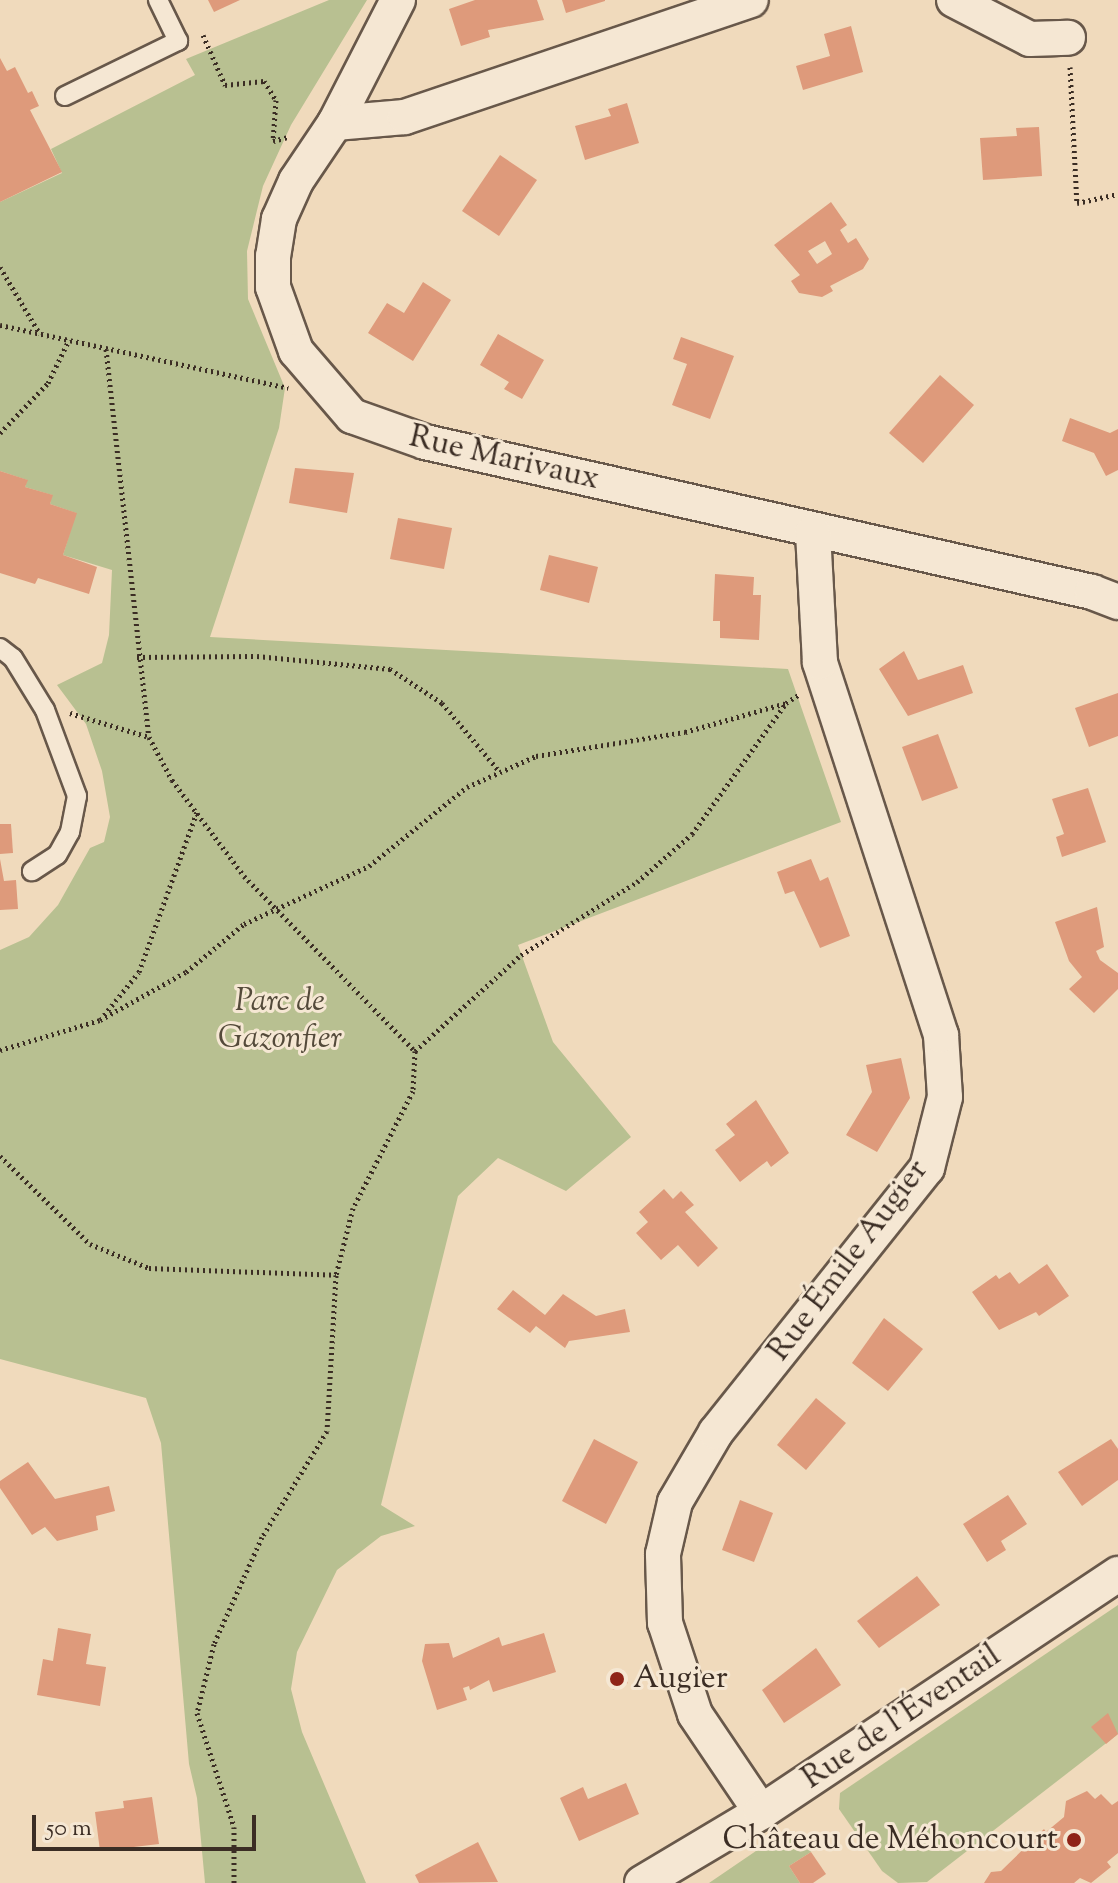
<!DOCTYPE html>
<html>
<head>
<meta charset="utf-8">
<style>
	body { margin:0 }
	#map { position:relative; width:1118px; height:1883px; overflow:hidden; background:#f0dabc; font-family:"Sorts Mill Goudy",serif }
	div>[style] { position:absolute }
	.green>* { inset:0; background:#b8c091 }
	.building>* { inset:0; background:#de9a7b }
	.path>* { height:5px; margin-top:-2.5px; transform-origin:0; background:repeating-linear-gradient(90deg,#3b2d24 0 2px,transparent 0 6px) }
	.roads { filter:drop-shadow(2px 0 #68584a) drop-shadow(-2px 0 #68584a) drop-shadow(0 2px #68584a) drop-shadow(0 -2px #68584a) }
	.service>* { height:18px; margin:-9px; padding:0 9px; transform-origin:9px; border-radius:9px; background:#f5e7d3 }
	.minor>* { height:34px; margin:-17px; padding:0 17px; transform-origin:17px; border-radius:17px; background:#f5e7d3 }
	.dots>* { width:22px; height:22px; translate:-50% -50%; box-sizing:border-box; border:4px solid #f5e7d3; border-radius:50% }
	span { translate:-50% -50%; white-space:nowrap; text-align:center; line-height:1.15; -webkit-text-stroke:6px #f5e7d3; paint-order:stroke }
	.street-label { font-size:32px; color:#3b2d24 }
	.park-label { font-size:32px; color:#544a3a; font-style:italic }
	.poi-label { font-size:32px; color:#3b2d24 }
	.left { translate:0 -50%; text-align:left }
	.right { translate:-100% -50%; text-align:right }
	.scale { position:absolute; left:32px; top:1815px; width:224px; height:36px; box-sizing:border-box; border:4px solid #3b2d24; border-top:0; padding-left:10px; font-size:24px; line-height:28px; white-space:nowrap; color:#3b2d24; -webkit-text-stroke:6px #f5e7d3; paint-order:stroke }
</style>
</head>
<body>
<div id="map">
	<div class="green">
		<div style="clip-path:polygon(329px 0,367px 0,291px 125px,263px 186px,247px 251px,248px 299px,285px 388px,279px 428px,210px 637px,788px 669px,841px 822px,518px 945px,553px 1042px,631px 1137px,566px 1191px,498px 1158px,458px 1196px,381px 1505px,415px 1526px,381px 1536px,337px 1570px,297px 1652px,291px 1689px,302px 1732px,366px 1883px,205px 1883px,197px 1798px,189px 1764px,161px 1443px,146px 1398px,0 1359px,0 950px,29px 937px,58px 905px,90px 848px,104px 842px,110px 817px,102px 771px,86px 724px,57px 685px,102px 663px,109px 635px,112px 570px,63px 555px,76px 513px,50px 504px,52px 495px,25px 487px,27px 480px,0 471px,0 202px,62px 173px,51px 149px,195px 75px,186px 59px)"></div>
		<div style="clip-path:polygon(1118px 1605px,1118px 1734px,927px 1882px,898px 1883px,882px 1871px,839px 1809px,840px 1793px)"></div>
		<div style="clip-path:polygon(784px 1832px,800px 1834px,811px 1852px,789px 1866px,800px 1883px,709px 1883px)"></div>
	</div>
	<div class="building">
		<div style="clip-path:polygon(208px 0,240px 0,214px 12px)"></div>
		<div style="clip-path:polygon(475px 0,537px 0,544px 20px,488px 30px,490px 37px,461px 46px,449px 9px)"></div>
		<div style="clip-path:polygon(562px 0,605px 0,605px 1px,566px 13px)"></div>
		<div style="clip-path:polygon(851px 26px,863px 72px,803px 90px,796px 66px,830px 56px,824px 34px)"></div>
		<div style="clip-path:polygon(0 58px,7px 71px,15px 67px,28px 93px,32px 91px,39px 106px,30px 110px,62px 172px,0 202px)"></div>
		<div style="clip-path:polygon(627px 103px,639px 143px,585px 160px,575px 126px,611px 116px,608px 109px)"></div>
		<div style="clip-path:polygon(1039px 127px,1042px 176px,983px 180px,980px 138px,1017px 136px,1016px 128px)"></div>
		<div style="clip-path:polygon(500px 155px,537px 180px,499px 236px,462px 211px)"></div>
		<div style="clip-path:polygon(evenodd,831px 202px,847px 225px,840px 230px,848px 243px,856px 238px,869px 259px,863px 269px,830px 286px,833px 291px,822px 297px,799px 293px,791px 281px,800px 275px,774px 245px,831px 202px,825px 241px,832px 254px,817px 264px,808px 251px,825px 241px)"></div>
		<div style="clip-path:polygon(423px 282px,451px 300px,413px 361px,368px 333px,387px 303px,404px 313px)"></div>
		<div style="clip-path:polygon(498px 334px,544px 360px,522px 399px,504px 389px,509px 382px,480px 365px)"></div>
		<div style="clip-path:polygon(681px 337px,734px 356px,710px 419px,672px 405px,687px 364px,673px 359px)"></div>
		<div style="clip-path:polygon(940px 375px,974px 405px,923px 463px,889px 433px)"></div>
		<div style="clip-path:polygon(1070px 418px,1110px 433px,1118px 429px,1118px 470px,1106px 476px,1094px 453px,1062px 441px)"></div>
		<div style="clip-path:polygon(295px 468px,354px 473px,347px 513px,289px 503px)"></div>
		<div style="clip-path:polygon(0 471px,28px 480px,25px 487px,53px 495px,50px 504px,77px 513px,63px 555px,97px 567px,89px 594px,38px 578px,35px 584px,0 573px)"></div>
		<div style="clip-path:polygon(398px 518px,452px 528px,444px 569px,390px 559px)"></div>
		<div style="clip-path:polygon(549px 555px,598px 567px,589px 603px,540px 590px)"></div>
		<div style="clip-path:polygon(715px 574px,754px 577px,753px 595px,761px 595px,759px 640px,720px 638px,720px 621px,713px 621px)"></div>
		<div style="clip-path:polygon(904px 651px,918px 680px,963px 665px,973px 693px,908px 716px,879px 669px)"></div>
		<div style="clip-path:polygon(1118px 693px,1118px 736px,1089px 747px,1075px 708px)"></div>
		<div style="clip-path:polygon(938px 734px,958px 788px,922px 801px,902px 747px)"></div>
		<div style="clip-path:polygon(1088px 788px,1106px 842px,1062px 857px,1056px 837px,1064px 834px,1052px 799px)"></div>
		<div style="clip-path:polygon(0 824px,11px 824px,13px 853px,0 854px)"></div>
		<div style="clip-path:polygon(0 859px,4px 881px,16px 880px,18px 909px,0 910px)"></div>
		<div style="clip-path:polygon(811px 859px,820px 881px,828px 877px,850px 936px,820px 948px,794px 891px,785px 894px,777px 872px)"></div>
		<div style="clip-path:polygon(1097px 907px,1104px 947px,1096px 951px,1100px 960px,1118px 973px,1118px 989px,1094px 1013px,1069px 989px,1082px 977px,1069px 961px,1055px 922px)"></div>
		<div style="clip-path:polygon(901px 1058px,910px 1098px,877px 1152px,846px 1135px,872px 1092px,866px 1065px)"></div>
		<div style="clip-path:polygon(756px 1100px,789px 1153px,771px 1167px,767px 1161px,740px 1182px,715px 1150px,735px 1135px,726px 1124px)"></div>
		<div style="clip-path:polygon(664px 1189px,673px 1199px,681px 1191px,694px 1205px,685px 1212px,718px 1248px,698px 1267px,678px 1245px,661px 1260px,636px 1233px,648px 1222px,639px 1212px)"></div>
		<div style="clip-path:polygon(1047px 1264px,1069px 1296px,1039px 1316px,1036px 1312px,999px 1330px,972px 1292px,996px 1275px,999px 1279px,1010px 1272px,1019px 1284px)"></div>
		<div style="clip-path:polygon(513px 1290px,545px 1315px,563px 1294px,596px 1316px,625px 1309px,630px 1332px,569px 1341px,565px 1348px,536px 1326px,530px 1333px,497px 1309px)"></div>
		<div style="clip-path:polygon(884px 1318px,923px 1349px,888px 1391px,852px 1363px)"></div>
		<div style="clip-path:polygon(816px 1398px,846px 1423px,806px 1470px,777px 1445px)"></div>
		<div style="clip-path:polygon(594px 1439px,638px 1462px,606px 1524px,562px 1501px)"></div>
		<div style="clip-path:polygon(1111px 1439px,1118px 1449px,1118px 1480px,1082px 1506px,1058px 1472px)"></div>
		<div style="clip-path:polygon(28px 1462px,55px 1499px,109px 1486px,115px 1511px,96px 1516px,98px 1530px,57px 1541px,45px 1527px,32px 1535px,0 1488px,0 1481px)"></div>
		<div style="clip-path:polygon(1008px 1495px,1027px 1524px,1001px 1541px,1006px 1550px,987px 1562px,963px 1524px)"></div>
		<div style="clip-path:polygon(740px 1500px,773px 1513px,754px 1562px,722px 1550px)"></div>
		<div style="clip-path:polygon(917px 1576px,940px 1605px,879px 1648px,857px 1621px)"></div>
		<div style="clip-path:polygon(58px 1628px,91px 1634px,86px 1664px,106px 1667px,100px 1706px,37px 1695px,43px 1659px,53px 1661px)"></div>
		<div style="clip-path:polygon(544px 1633px,556px 1672px,493px 1692px,489px 1680px,470px 1690px,469px 1686px,463px 1688px,467px 1700px,437px 1710px,422px 1661px,425px 1644px,449px 1643px,453px 1658px,499px 1637px,502px 1646px)"></div>
		<div style="clip-path:polygon(816px 1648px,841px 1685px,784px 1723px,762px 1690px)"></div>
		<div style="clip-path:polygon(622px 1669px,628px 1683px,613px 1690px,607px 1675px)"></div>
		<div style="clip-path:polygon(1108px 1713px,1118px 1734px,1106px 1744px,1091px 1727px)"></div>
		<div style="clip-path:polygon(626px 1783px,639px 1814px,579px 1841px,560px 1798px,583px 1787px,588px 1799px)"></div>
		<div style="clip-path:polygon(1087px 1791px,1095px 1799px,1101px 1794px,1112px 1805px,1118px 1801px,1118px 1853px,1107px 1862px,1111px 1867px,1091px 1883px,1080px 1878px,1074px 1883px,984px 1883px,991px 1872px,1001px 1871px,1044px 1829px,1046px 1832px,1064px 1817px,1066px 1801px)"></div>
		<div style="clip-path:polygon(152px 1797px,159px 1844px,100px 1851px,95px 1812px,124px 1808px,123px 1801px)"></div>
		<div style="clip-path:polygon(478px 1842px,498px 1882px,419px 1883px,415px 1875px)"></div>
		<div style="clip-path:polygon(811px 1852px,826px 1874px,813px 1883px,800px 1883px,789px 1866px)"></div>
	</div>
	<div class="path">
		<div style="left:203px;top:35px;width:55px;rotate:66.3deg"></div>
		<div style="left:225px;top:85px;width:39px;rotate:-6deg"></div>
		<div style="left:264px;top:81px;width:22px;rotate:58deg"></div>
		<div style="left:276px;top:100px;width:41px;rotate:94.2deg"></div>
		<div style="left:273px;top:141px;width:16px;rotate:-15deg"></div>
		<div style="left:1070px;top:67px;width:136px;rotate:87.1deg"></div>
		<div style="left:1077px;top:203px;width:42px;rotate:-12.4deg"></div>
		<div style="left:0;top:267px;width:78px;rotate:59.2deg"></div>
		<div style="left:0;top:325px;width:295px;rotate:12.3deg"></div>
		<div style="left:106px;top:349px;width:390px;rotate:83.7deg"></div>
		<div style="left:149px;top:737px;width:49px;rotate:61.9deg"></div>
		<div style="left:172px;top:780px;width:120px;rotate:53.1deg"></div>
		<div style="left:244px;top:876px;width:245px;rotate:45.7deg"></div>
		<div style="left:415px;top:1051px;width:40px;rotate:92.9deg"></div>
		<div style="left:413px;top:1091px;width:131px;rotate:117.1deg"></div>
		<div style="left:353px;top:1208px;width:69px;rotate:104.2deg"></div>
		<div style="left:336px;top:1275px;width:156px;rotate:93.3deg"></div>
		<div style="left:327px;top:1431px;width:124px;rotate:121.5deg"></div>
		<div style="left:262px;top:1537px;width:117px;rotate:114.2deg"></div>
		<div style="left:214px;top:1644px;width:71px;rotate:103.8deg"></div>
		<div style="left:197px;top:1713px;width:120px;rotate:72deg"></div>
		<div style="left:234px;top:1827px;width:56px;rotate:90deg"></div>
		<div style="left:0;top:433px;width:69px;rotate:-46.2deg"></div>
		<div style="left:48px;top:383px;width:48px;rotate:-64deg"></div>
		<div style="left:137px;top:657px;width:120px;rotate:-0.5deg"></div>
		<div style="left:257px;top:656px;width:134px;rotate:5.6deg"></div>
		<div style="left:390px;top:669px;width:62px;rotate:33.2deg"></div>
		<div style="left:442px;top:703px;width:90px;rotate:50deg"></div>
		<div style="left:70px;top:713px;width:83px;rotate:16.9deg"></div>
		<div style="left:104px;top:1015px;width:55px;rotate:-50.9deg"></div>
		<div style="left:139px;top:972px;width:170px;rotate:-70.1deg"></div>
		<div style="left:0;top:1050px;width:104px;rotate:-16.7deg"></div>
		<div style="left:100px;top:1020px;width:98px;rotate:-29.2deg"></div>
		<div style="left:186px;top:972px;width:75px;rotate:-39.6deg"></div>
		<div style="left:244px;top:924px;width:138px;rotate:-24.9deg"></div>
		<div style="left:369px;top:866px;width:126px;rotate:-38.9deg"></div>
		<div style="left:467px;top:787px;width:76px;rotate:-24.2deg"></div>
		<div style="left:536px;top:756px;width:151px;rotate:-9.2deg"></div>
		<div style="left:685px;top:732px;width:105px;rotate:-16deg"></div>
		<div style="left:415px;top:1051px;width:143px;rotate:-42.2deg"></div>
		<div style="left:521px;top:955px;width:137px;rotate:-32.2deg"></div>
		<div style="left:637px;top:882px;width:73px;rotate:-41.1deg"></div>
		<div style="left:692px;top:834px;width:161px;rotate:-54.3deg"></div>
		<div style="left:786px;top:703px;width:17px;rotate:-33deg"></div>
		<div style="left:0;top:1156px;width:126px;rotate:44.4deg"></div>
		<div style="left:90px;top:1244px;width:64px;rotate:22.1deg"></div>
		<div style="left:149px;top:1268px;width:187px;rotate:2.1deg"></div>
	</div>
	<div class="roads">
		<div class="service">
			<div style="left:65px;top:96px;width:126px;rotate:-26deg"></div>
			<div style="left:178px;top:41px;width:46px;rotate:-116deg"></div>
			<div style="left:0;top:648px;width:16px;rotate:38deg"></div>
			<div style="left:13px;top:658px;width:61px;rotate:58.4deg"></div>
			<div style="left:45px;top:710px;width:92px;rotate:69.6deg"></div>
			<div style="left:77px;top:796px;width:37px;rotate:101deg"></div>
			<div style="left:70px;top:832px;width:26px;rotate:119deg"></div>
			<div style="left:57px;top:855px;width:30px;rotate:147deg"></div>
		</div>
		<div class="minor">
			<div style="left:398px;top:0;width:138px;rotate:117.1deg"></div>
			<div style="left:335px;top:123px;width:70px;rotate:123.9deg"></div>
			<div style="left:296px;top:181px;width:42px;rotate:114.1deg"></div>
			<div style="left:279px;top:219px;width:37px;rotate:99deg"></div>
			<div style="left:273px;top:256px;width:31px;rotate:90deg"></div>
			<div style="left:273px;top:287px;width:68px;rotate:70.2deg"></div>
			<div style="left:296px;top:351px;width:86px;rotate:49.3deg"></div>
			<div style="left:352px;top:416px;width:77px;rotate:19.6deg"></div>
			<div style="left:425px;top:442px;width:684px;rotate:12.67deg"></div>
			<div style="left:1092px;top:592px;width:28px;rotate:21deg"></div>
			<div style="left:954px;top:0;width:85px;rotate:27.2deg"></div>
			<div style="left:1030px;top:39px;width:38px;rotate:-2deg"></div>
			<div style="left:335px;top:123px;width:70px;rotate:-4.9deg"></div>
			<div style="left:405px;top:117px;width:365px;rotate:-18.7deg"></div>
			<div style="left:761px;top:1812px;width:118px;rotate:-124deg"></div>
			<div style="left:695px;top:1714px;width:96px;rotate:-108.2deg"></div>
			<div style="left:665px;top:1623px;width:69px;rotate:-91.7deg"></div>
			<div style="left:663px;top:1554px;width:53px;rotate:-77deg"></div>
			<div style="left:675px;top:1502px;width:81px;rotate:-59.6deg"></div>
			<div style="left:716px;top:1432px;width:338px;rotate:-51.4deg"></div>
			<div style="left:927px;top:1168px;width:73px;rotate:-75.8deg"></div>
			<div style="left:945px;top:1097px;width:62px;rotate:-93.7deg"></div>
			<div style="left:941px;top:1035px;width:392px;rotate:-108deg"></div>
			<div style="left:820px;top:662px;width:130px;rotate:-93.1deg"></div>
			<div style="left:642px;top:1883px;width:139px;rotate:-30.8deg"></div>
			<div style="left:761px;top:1812px;width:429px;rotate:-33.7deg"></div>
		</div>
	</div>
	<div class="dots">
		<div style="left:617px;top:1679px;background:#8f2418"></div>
		<div style="left:1074px;top:1840px;background:#8f2418"></div>
	</div>
	<div class="street-label">
		<span style="left:504px;top:459px;rotate:13deg">Rue Marivaux</span>
		<span style="left:849px;top:1261px;rotate:-53deg">Rue Émile Augier</span>
		<span style="left:902px;top:1718px;rotate:-34deg">Rue de l'Éventail</span>
	</div>
	<div class="park-label">
		<span style="left:280px;top:1021px">Parc de<br>Gazonfier</span>
	</div>
	<div class="poi-label">
		<span class="left" style="left:633px;top:1679px">Augier</span>
		<span class="right" style="left:1058px;top:1840px">Château de Méhoncourt</span>
	</div>
	<div class="scale">50 m</div>
</div>
</body>
</html>
